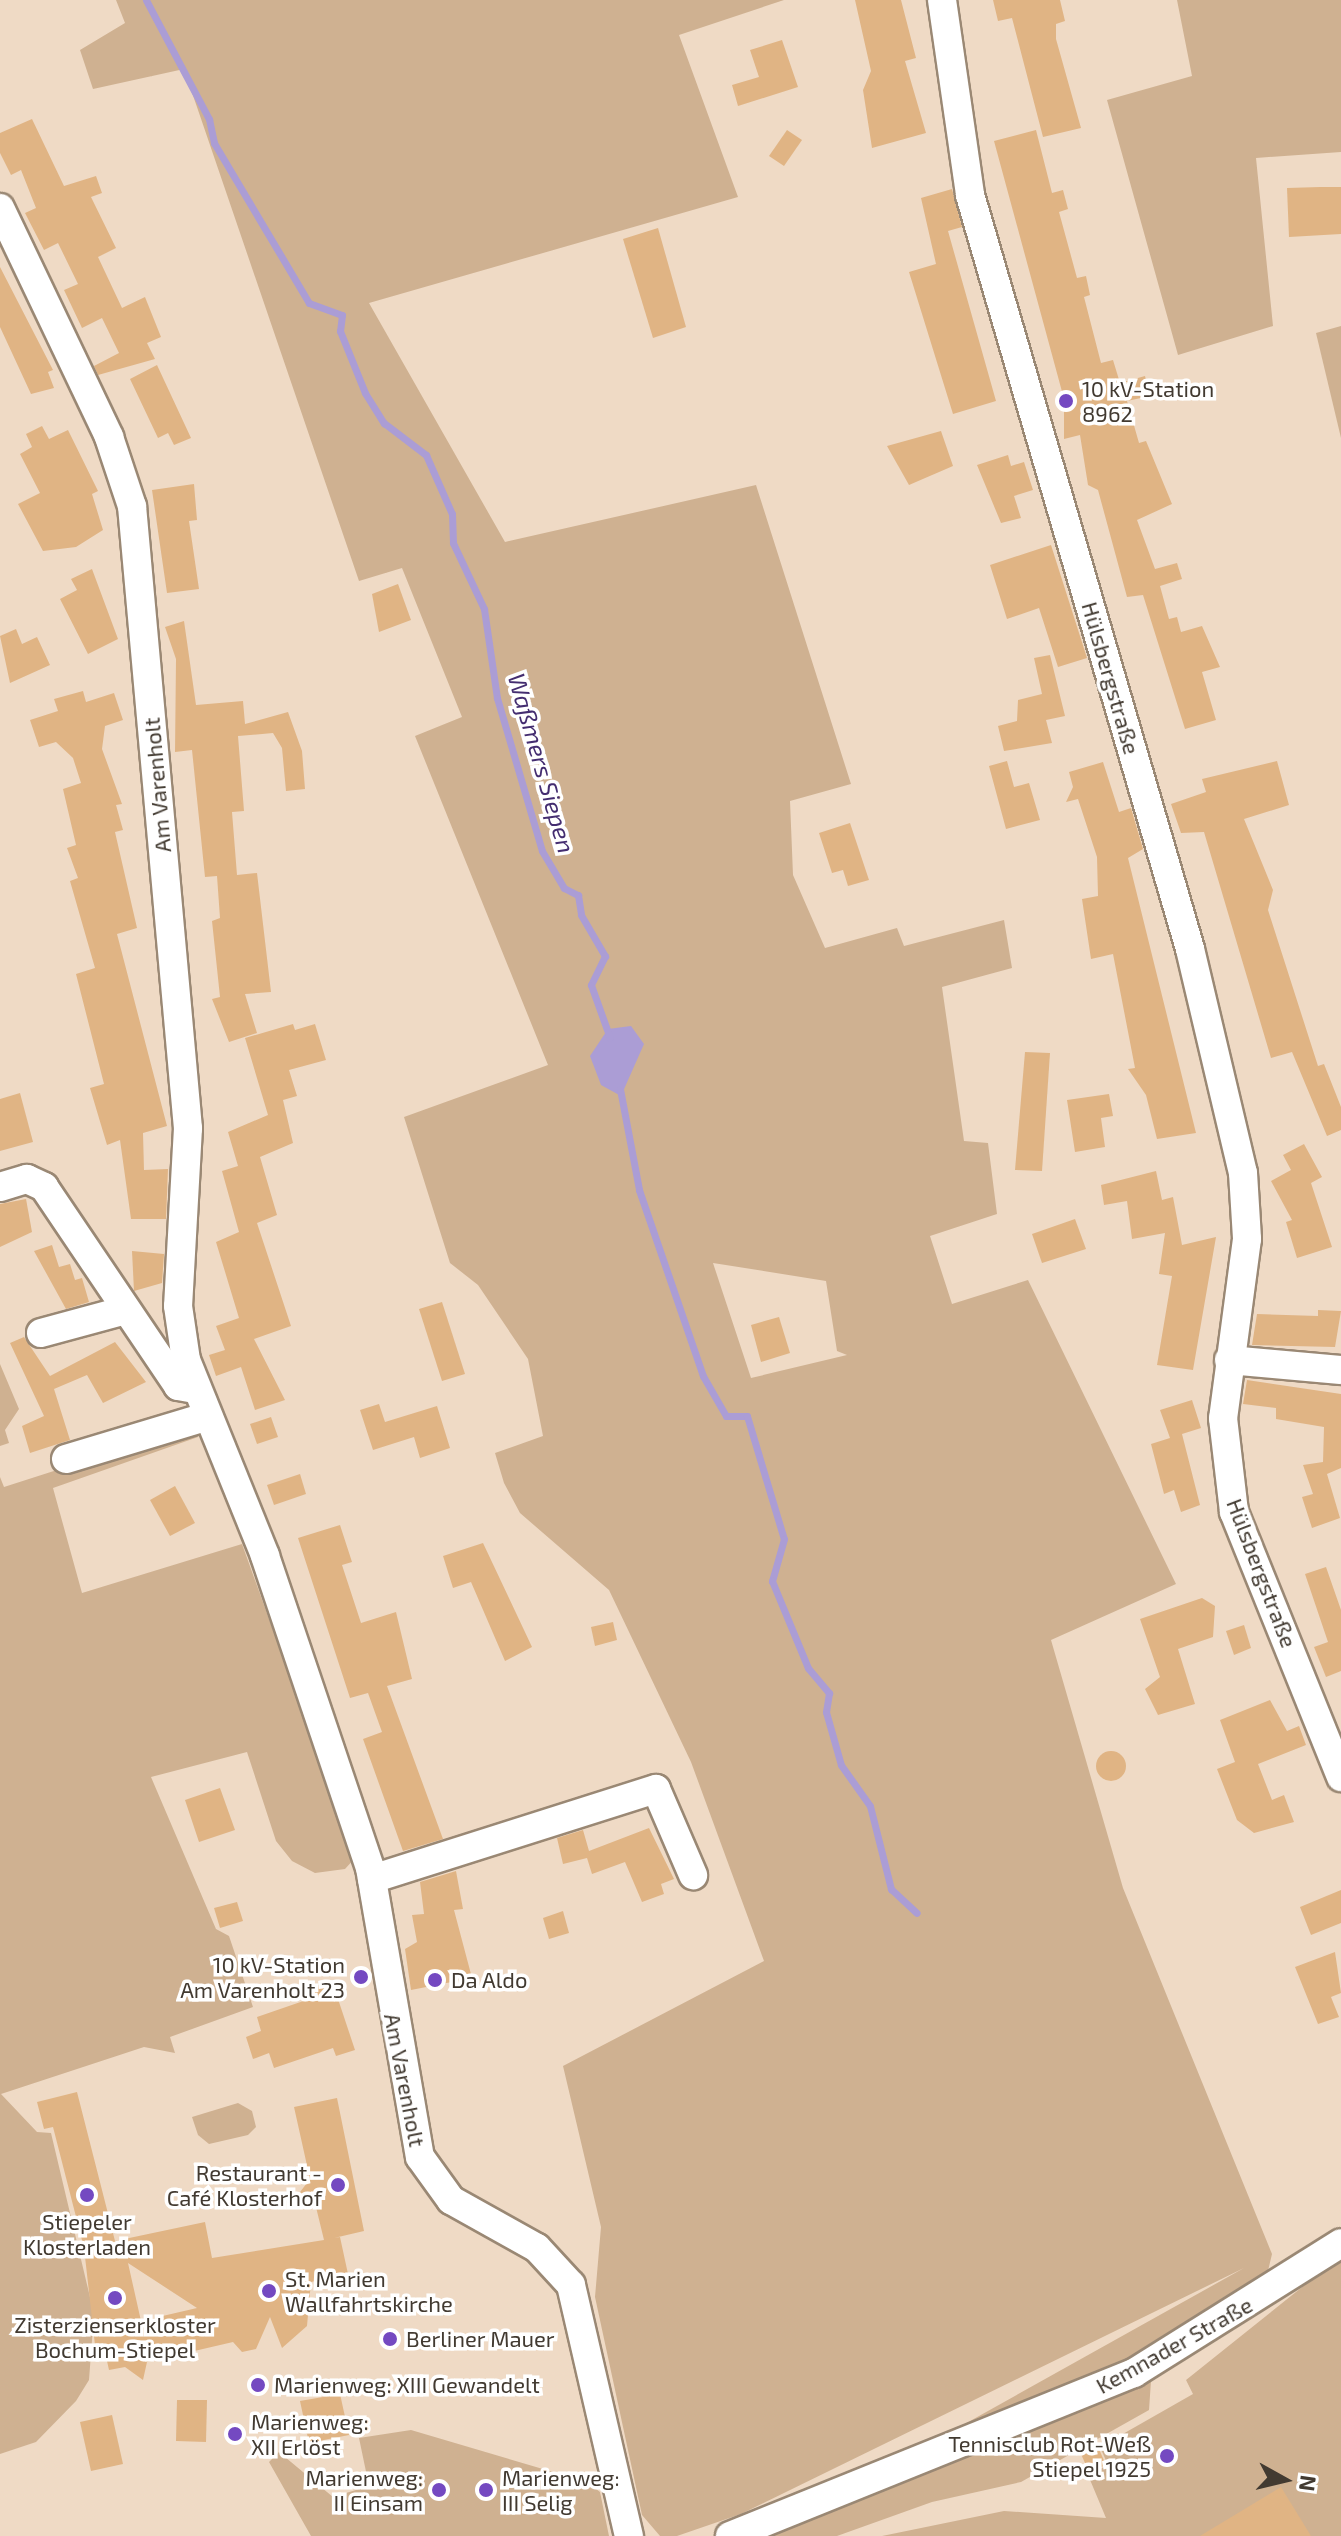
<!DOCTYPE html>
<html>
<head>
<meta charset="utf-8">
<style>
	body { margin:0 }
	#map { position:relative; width:1341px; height:2536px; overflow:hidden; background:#efdac5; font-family:"Exo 2",sans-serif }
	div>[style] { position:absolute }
	.green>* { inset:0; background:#cfb191 }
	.water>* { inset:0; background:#ab9dd5 }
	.stream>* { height:7px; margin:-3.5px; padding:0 3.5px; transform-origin:3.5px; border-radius:3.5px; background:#ab9dd5 }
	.building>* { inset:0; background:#e0b484 }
	.round { border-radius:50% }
	.roads { filter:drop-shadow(2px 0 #9a8874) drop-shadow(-2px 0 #9a8874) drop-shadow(0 2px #9a8874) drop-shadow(0 -2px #9a8874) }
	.minor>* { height:28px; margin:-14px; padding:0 14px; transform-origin:14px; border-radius:14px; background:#fff }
	.dots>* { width:22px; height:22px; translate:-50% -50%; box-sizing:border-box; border:4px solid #fff; border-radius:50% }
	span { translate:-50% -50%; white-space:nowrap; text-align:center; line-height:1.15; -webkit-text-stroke:7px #fff; paint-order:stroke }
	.poi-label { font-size:22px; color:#423a31 }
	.left { translate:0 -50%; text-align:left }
	.right { translate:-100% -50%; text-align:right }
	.street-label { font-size:22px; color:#423a31 }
	.water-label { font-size:24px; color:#442d70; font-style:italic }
	.north { position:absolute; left:1245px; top:2440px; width:80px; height:80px; -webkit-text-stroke:6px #fff; paint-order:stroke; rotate:98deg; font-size:22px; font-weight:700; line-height:32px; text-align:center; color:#423a31 }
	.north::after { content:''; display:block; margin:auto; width:28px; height:36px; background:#423a31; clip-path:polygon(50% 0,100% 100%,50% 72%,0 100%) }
</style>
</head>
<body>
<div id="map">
	<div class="green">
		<div style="clip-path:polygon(evenodd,116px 0,784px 0,679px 35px,738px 197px,369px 303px,505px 542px,756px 485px,851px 784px,790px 801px,793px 875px,825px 948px,897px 928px,904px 946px,1004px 920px,1012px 968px,942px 987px,964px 1141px,988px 1143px,997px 1214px,930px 1236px,952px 1304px,1028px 1280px,1176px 1584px,1051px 1640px,1123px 1888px,1272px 2254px,1267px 2275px,1153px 2352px,1149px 2410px,1021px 2482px,932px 2502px,837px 2536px,764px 2536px,1244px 2268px,741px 2514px,677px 2536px,660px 2536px,642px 2515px,595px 2297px,601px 2227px,563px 2066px,764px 1961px,691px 1762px,609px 1590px,520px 1513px,504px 1483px,495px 1453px,543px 1436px,528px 1359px,478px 1285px,450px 1263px,404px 1117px,548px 1065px,415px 736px,462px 717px,402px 568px,359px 581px,184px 69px,93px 89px,80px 50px,125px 23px,116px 0,713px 1263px,826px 1281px,837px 1351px,847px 1355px,751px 1378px,713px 1263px)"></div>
		<div style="clip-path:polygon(1177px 0,1341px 0,1341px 152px,1256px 158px,1273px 326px,1178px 355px,1107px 100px,1192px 76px)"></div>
		<div style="clip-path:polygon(1341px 326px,1341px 438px,1316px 333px)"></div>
		<div style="clip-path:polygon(0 1364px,19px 1409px,5px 1430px,9px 1443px,0 1446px)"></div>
		<div style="clip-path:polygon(194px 1426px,198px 1437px,53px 1488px,82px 1593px,242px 1544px,355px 1858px,345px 1869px,315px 1873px,292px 1861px,276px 1841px,247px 1752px,151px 1777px,216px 1929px,229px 1936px,253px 2007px,170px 2037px,175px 2053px,144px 2047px,1px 2094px,37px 2132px,51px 2133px,94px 2314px,89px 2380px,76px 2401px,36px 2442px,0 2454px,0 1477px,4px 1487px)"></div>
		<div style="clip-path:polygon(238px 2103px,252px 2111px,256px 2127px,248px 2135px,209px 2144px,198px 2135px,192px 2117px)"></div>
		<div style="clip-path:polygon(1341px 2256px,1341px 2536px,882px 2536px,1004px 2511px,1106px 2518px,1088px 2475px,1108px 2465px,1100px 2447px,1193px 2394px,1186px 2380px)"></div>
		<div style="clip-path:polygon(411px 2430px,587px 2482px,600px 2492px,609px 2536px,311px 2536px,269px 2462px,279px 2452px,333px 2497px,369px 2486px,359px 2438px)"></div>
	</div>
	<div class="water">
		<div style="clip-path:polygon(631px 1026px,644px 1044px,621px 1096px,601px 1085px,590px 1056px,608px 1029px)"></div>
	</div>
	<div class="stream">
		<div style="left:146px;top:0;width:135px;rotate:62.1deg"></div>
		<div style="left:209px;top:119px;width:25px;rotate:78deg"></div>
		<div style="left:214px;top:143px;width:186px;rotate:59.3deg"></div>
		<div style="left:309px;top:303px;width:35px;rotate:20deg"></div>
		<div style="left:342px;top:315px;width:16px;rotate:97deg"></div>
		<div style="left:340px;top:331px;width:67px;rotate:68deg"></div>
		<div style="left:365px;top:393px;width:36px;rotate:58deg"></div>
		<div style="left:384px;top:423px;width:53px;rotate:37.3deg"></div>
		<div style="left:426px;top:455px;width:64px;rotate:66.2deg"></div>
		<div style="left:452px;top:514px;width:29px;rotate:88deg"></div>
		<div style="left:453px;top:543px;width:73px;rotate:64.8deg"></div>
		<div style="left:484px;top:609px;width:90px;rotate:81.7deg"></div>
		<div style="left:497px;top:698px;width:159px;rotate:73.6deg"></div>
		<div style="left:542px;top:851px;width:43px;rotate:59.3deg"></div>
		<div style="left:564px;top:888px;width:16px;rotate:27deg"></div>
		<div style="left:578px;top:895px;width:20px;rotate:81deg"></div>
		<div style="left:581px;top:915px;width:48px;rotate:59.7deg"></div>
		<div style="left:605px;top:956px;width:32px;rotate:116deg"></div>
		<div style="left:591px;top:985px;width:56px;rotate:70.3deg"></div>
		<div style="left:620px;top:1089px;width:103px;rotate:79.3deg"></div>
		<div style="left:639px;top:1190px;width:197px;rotate:71deg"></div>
		<div style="left:703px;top:1376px;width:46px;rotate:60.1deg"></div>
		<div style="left:726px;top:1416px;width:21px"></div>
		<div style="left:747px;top:1416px;width:128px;rotate:73.3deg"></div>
		<div style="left:784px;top:1539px;width:44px;rotate:105.9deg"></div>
		<div style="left:772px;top:1581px;width:94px;rotate:67.5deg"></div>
		<div style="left:808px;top:1668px;width:33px;rotate:50deg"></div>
		<div style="left:829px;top:1693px;width:19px;rotate:99deg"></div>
		<div style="left:826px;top:1712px;width:55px;rotate:74.2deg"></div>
		<div style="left:841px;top:1765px;width:50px;rotate:54.7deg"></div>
		<div style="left:870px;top:1806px;width:86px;rotate:75.8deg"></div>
		<div style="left:891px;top:1889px;width:35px;rotate:43deg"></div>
	</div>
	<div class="building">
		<div style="clip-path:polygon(855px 0,901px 0,916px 58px,905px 61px,926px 133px,872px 148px,863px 90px,871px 71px)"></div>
		<div style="clip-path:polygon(993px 0,1060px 0,1065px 21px,1056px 24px,1056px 39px,1081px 128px,1043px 137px,1012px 18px,998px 21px)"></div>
		<div style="clip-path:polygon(782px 40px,798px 87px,738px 106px,732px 85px,759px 77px,750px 50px)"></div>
		<div style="clip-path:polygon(32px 119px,64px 186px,96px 176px,102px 193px,91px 197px,116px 248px,98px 257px,122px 308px,145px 297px,161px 337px,147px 343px,155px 359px,98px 375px,94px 366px,119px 353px,102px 318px,82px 328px,64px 290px,78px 284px,58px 243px,44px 250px,25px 213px,36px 208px,21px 170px,11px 175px,0 153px,0 133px)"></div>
		<div style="clip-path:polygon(787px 130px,802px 140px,784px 166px,769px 156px)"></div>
		<div style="clip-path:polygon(1036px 130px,1052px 193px,1063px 190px,1068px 209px,1059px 212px,1077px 278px,1086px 276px,1090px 295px,1084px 297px,1101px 363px,1113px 360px,1120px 383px,1145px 376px,1150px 396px,1127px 401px,1139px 443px,1146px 441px,1172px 504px,1137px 520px,1155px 569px,1177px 563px,1182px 579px,1160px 586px,1169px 619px,1177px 617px,1181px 632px,1202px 626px,1220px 667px,1202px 672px,1216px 720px,1185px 729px,1143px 595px,1127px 597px,1098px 490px,1088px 485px,1080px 435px,1064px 439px,1064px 399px,994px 141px)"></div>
		<div style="clip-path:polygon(1320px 187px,1341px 187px,1341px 234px,1289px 237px,1287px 188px)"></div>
		<div style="clip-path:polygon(952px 189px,962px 227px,948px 231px,996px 401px,953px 414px,909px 272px,936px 264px,921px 198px)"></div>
		<div style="clip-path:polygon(658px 228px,686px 327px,653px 338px,623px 239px)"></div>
		<div style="clip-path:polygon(0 267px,53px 370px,48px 372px,54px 388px,31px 394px,0 327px)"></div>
		<div style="clip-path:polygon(157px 365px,191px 438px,174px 445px,168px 433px,158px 438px,130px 379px)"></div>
		<div style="clip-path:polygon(42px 426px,49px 439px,68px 430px,98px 491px,92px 494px,103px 530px,76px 547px,43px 551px,18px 504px,40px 493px,20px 454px,32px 447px,26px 434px)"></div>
		<div style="clip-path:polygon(941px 431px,953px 466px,909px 485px,887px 446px)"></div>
		<div style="clip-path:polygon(1008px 455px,1011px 466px,1024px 462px,1033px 490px,1014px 496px,1021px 518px,1001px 523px,977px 465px)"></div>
		<div style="clip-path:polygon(194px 484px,197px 520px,189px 521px,199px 589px,167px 593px,152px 490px)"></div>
		<div style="clip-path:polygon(1051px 545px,1087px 658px,1058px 667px,1039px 608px,1007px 619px,990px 565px)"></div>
		<div style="clip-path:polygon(92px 569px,118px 639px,88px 654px,60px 599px,77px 590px,71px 579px)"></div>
		<div style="clip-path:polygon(398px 584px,411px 620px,379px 632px,372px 594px)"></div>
		<div style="clip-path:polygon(184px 621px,196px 705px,243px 701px,245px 724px,288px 712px,302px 751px,305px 789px,286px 791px,282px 748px,273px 733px,238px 736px,244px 811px,232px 812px,237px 875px,257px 873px,271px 992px,245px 994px,257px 1033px,229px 1042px,212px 999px,220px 997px,212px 921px,220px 918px,217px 876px,205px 877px,192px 750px,175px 752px,176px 659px,165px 627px)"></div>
		<div style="clip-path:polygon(16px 629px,22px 644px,37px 637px,50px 665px,10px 683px,0 636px)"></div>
		<div style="clip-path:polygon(1050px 655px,1065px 716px,1046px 720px,1052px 743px,1004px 751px,998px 726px,1017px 721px,1018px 700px,1042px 694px,1034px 658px)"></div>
		<div style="clip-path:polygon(83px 691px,86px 702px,114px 693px,123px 720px,105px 726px,102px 749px,122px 804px,116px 805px,123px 830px,115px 832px,137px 928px,117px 934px,167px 1126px,143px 1133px,144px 1170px,168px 1169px,166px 1219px,131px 1219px,120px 1140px,107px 1145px,90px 1088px,104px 1084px,76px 974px,95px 968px,70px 881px,78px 878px,67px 848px,76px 845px,63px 789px,81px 783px,73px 758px,56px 742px,39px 747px,30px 720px,58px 711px,54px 699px)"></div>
		<div style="clip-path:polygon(1007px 761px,1014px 787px,1029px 783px,1040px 820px,1006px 829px,989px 766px)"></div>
		<div style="clip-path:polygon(1277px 761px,1289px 805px,1244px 819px,1273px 890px,1268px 910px,1318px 1066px,1324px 1064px,1341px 1107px,1341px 1130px,1327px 1136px,1292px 1052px,1271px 1058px,1204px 832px,1181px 833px,1171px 804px,1206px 792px,1202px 779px)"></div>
		<div style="clip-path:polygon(1103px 762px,1119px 812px,1131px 808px,1143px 849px,1128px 858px,1196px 1133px,1157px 1139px,1146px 1095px,1128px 1069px,1135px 1068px,1113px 954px,1091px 959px,1082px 899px,1098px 896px,1097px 857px,1078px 799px,1066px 802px,1073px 787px,1069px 772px)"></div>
		<div style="clip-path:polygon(850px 823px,869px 880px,848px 886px,843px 870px,832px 873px,819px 833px)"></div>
		<div style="clip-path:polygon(293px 1024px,295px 1030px,315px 1024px,326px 1060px,289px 1070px,297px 1096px,283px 1100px,293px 1143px,260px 1157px,277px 1215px,257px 1223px,291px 1326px,254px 1339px,285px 1400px,255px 1410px,241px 1367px,216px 1376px,209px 1355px,225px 1350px,216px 1326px,239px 1318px,216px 1242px,239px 1232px,222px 1171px,238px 1166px,228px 1132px,268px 1115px,245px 1038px)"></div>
		<div style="clip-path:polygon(1025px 1052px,1050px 1053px,1042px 1171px,1015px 1170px)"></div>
		<div style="clip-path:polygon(20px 1093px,33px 1142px,0 1151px,0 1099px)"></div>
		<div style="clip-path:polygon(1109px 1094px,1113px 1116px,1101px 1118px,1105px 1147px,1075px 1152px,1067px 1100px)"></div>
		<div style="clip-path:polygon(1304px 1144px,1322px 1177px,1311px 1183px,1332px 1247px,1297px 1258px,1286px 1222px,1292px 1220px,1271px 1181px,1291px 1170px,1283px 1155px)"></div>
		<div style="clip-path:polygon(1156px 1171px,1162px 1200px,1173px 1197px,1182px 1245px,1216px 1237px,1193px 1370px,1157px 1365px,1172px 1276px,1159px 1274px,1165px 1233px,1132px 1239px,1127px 1201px,1104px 1205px,1101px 1185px)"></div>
		<div style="clip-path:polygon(26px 1199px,32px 1232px,0 1247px,0 1204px)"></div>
		<div style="clip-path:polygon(1075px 1219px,1086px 1249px,1042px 1263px,1032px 1234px)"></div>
		<div style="clip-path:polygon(52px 1245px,59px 1267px,70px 1264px,75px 1280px,82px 1278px,89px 1302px,66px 1309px,34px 1251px)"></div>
		<div style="clip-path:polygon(132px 1251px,164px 1254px,162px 1283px,134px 1291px)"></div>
		<div style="clip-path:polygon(442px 1302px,465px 1374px,442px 1381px,419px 1309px)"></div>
		<div style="clip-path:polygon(1318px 1310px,1341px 1311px,1335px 1347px,1252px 1345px,1257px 1314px,1318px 1316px)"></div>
		<div style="clip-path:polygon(779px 1317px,790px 1353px,761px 1362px,751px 1325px)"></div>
		<div style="clip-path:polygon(24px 1337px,50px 1376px,115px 1342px,146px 1382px,103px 1403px,87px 1375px,54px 1389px,70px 1440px,30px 1453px,22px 1426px,44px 1416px,10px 1343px)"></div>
		<div style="clip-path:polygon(1247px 1380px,1341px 1394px,1341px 1468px,1327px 1474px,1340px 1518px,1312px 1528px,1302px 1497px,1313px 1494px,1303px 1465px,1323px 1462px,1324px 1427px,1276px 1419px,1276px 1408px,1243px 1404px)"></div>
		<div style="clip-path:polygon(1192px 1400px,1201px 1428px,1182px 1434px,1200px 1505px,1181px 1512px,1174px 1490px,1164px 1494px,1151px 1444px,1170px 1438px,1160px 1410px)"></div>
		<div style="clip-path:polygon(379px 1404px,385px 1422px,437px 1406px,450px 1448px,420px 1458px,414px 1437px,373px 1450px,360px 1410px)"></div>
		<div style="clip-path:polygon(271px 1417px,278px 1437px,257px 1444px,250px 1424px)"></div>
		<div style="clip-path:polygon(300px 1474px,306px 1494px,274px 1505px,267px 1485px)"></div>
		<div style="clip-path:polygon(175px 1486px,195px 1523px,170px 1536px,150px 1500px)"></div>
		<div style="clip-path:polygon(340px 1525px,352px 1562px,342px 1565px,361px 1623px,396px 1612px,412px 1679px,387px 1686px,443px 1839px,403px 1851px,363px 1739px,382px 1732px,368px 1693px,350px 1698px,298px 1538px)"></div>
		<div style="clip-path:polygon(483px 1543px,532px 1647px,505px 1661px,471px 1582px,453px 1588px,443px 1556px)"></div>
		<div style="clip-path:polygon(1326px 1567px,1341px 1610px,1341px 1671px,1326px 1677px,1314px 1647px,1328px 1642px,1305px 1574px)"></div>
		<div style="clip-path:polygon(1202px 1598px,1215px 1606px,1213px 1637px,1178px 1649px,1195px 1704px,1158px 1715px,1145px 1689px,1160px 1677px,1140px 1619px)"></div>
		<div style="clip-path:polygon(613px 1622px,617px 1640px,595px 1646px,591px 1627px)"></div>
		<div style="clip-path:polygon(1244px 1625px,1251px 1648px,1234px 1655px,1226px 1631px)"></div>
		<div style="clip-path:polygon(1270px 1700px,1287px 1731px,1299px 1726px,1306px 1745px,1258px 1764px,1272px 1800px,1284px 1795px,1294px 1822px,1254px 1833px,1237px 1820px,1217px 1769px,1235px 1762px,1220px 1720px)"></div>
		<div class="round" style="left:1096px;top:1751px;width:30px;height:30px"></div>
		<div style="clip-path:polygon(220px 1788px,235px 1830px,199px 1842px,185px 1800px)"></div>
		<div style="clip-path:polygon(649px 1828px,674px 1879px,661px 1884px,664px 1894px,642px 1902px,625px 1862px,592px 1874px,587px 1858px,563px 1864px,557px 1838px,583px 1830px,589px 1851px)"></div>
		<div style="clip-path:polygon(456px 1871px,463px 1909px,454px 1910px,472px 1978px,411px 1990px,405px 1949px,417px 1942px,412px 1915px,424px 1914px,420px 1882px)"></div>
		<div style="clip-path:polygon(1341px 1890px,1341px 1923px,1311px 1935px,1300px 1907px)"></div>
		<div style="clip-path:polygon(237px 1902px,243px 1921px,220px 1928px,214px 1908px)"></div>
		<div style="clip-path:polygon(563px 1911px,569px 1933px,549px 1939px,543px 1918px)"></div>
		<div style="clip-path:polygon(1335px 1952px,1341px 1993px,1331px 1997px,1339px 2017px,1318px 2024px,1295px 1967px)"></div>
		<div style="clip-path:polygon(332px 1981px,355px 2050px,336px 2056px,333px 2048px,274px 2068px,269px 2053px,253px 2059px,246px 2037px,261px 2031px,257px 2017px,315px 1997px,312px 1987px)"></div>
		<div style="clip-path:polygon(evenodd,77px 2092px,115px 2241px,205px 2222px,212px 2258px,324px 2240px,315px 2203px,297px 2196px,310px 2179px,294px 2107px,337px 2098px,364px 2231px,334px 2238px,340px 2237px,348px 2274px,311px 2282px,307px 2326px,282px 2348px,270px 2317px,256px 2349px,242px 2352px,233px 2342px,147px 2362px,143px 2380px,125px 2367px,109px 2370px,103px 2343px,95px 2345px,84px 2248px,53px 2127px,44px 2129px,37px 2102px,77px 2092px,128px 2263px,197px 2308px,141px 2321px,128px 2263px)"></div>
		<div style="clip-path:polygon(340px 2394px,349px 2435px,309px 2443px,300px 2401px)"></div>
		<div style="clip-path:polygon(177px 2400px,207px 2400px,206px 2442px,176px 2441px)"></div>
		<div style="clip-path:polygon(112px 2415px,123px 2464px,91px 2471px,80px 2422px)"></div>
		<div style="clip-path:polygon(1098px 2447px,1106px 2465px,1089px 2472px,1081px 2454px)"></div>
		<div style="clip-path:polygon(1281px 2487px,1311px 2536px,1200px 2536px)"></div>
	</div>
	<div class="roads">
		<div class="minor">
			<div style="left:942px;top:0;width:197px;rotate:81.8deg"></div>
			<div style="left:970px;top:195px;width:785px;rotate:73.73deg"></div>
			<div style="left:1190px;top:949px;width:230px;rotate:76.7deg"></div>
			<div style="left:1243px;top:1173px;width:66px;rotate:86.5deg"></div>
			<div style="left:1247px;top:1239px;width:181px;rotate:97.6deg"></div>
			<div style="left:1223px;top:1418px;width:95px;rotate:83.3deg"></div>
			<div style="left:1234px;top:1512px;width:286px;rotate:68deg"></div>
			<div style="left:0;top:208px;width:254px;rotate:64.5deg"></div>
			<div style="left:109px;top:437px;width:73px;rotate:71.6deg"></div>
			<div style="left:132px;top:506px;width:625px;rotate:84.86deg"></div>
			<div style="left:188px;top:1128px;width:178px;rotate:93.2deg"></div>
			<div style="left:178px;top:1306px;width:55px;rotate:81.6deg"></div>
			<div style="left:186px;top:1360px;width:211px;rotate:68deg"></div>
			<div style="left:265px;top:1556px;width:329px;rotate:71.4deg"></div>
			<div style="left:370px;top:1868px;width:293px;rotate:80.2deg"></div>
			<div style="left:420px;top:2157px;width:53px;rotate:54.2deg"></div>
			<div style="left:451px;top:2200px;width:98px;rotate:29.2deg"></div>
			<div style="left:537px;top:2248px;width:50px;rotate:47.4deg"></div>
			<div style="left:571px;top:2285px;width:258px;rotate:77deg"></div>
			<div style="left:0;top:1187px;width:28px;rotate:-17deg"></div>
			<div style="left:27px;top:1179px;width:19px;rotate:25deg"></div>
			<div style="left:44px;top:1187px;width:240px;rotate:56deg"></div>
			<div style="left:178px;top:1386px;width:17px;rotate:10deg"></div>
			<div style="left:41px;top:1333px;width:88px;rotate:-15.1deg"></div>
			<div style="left:1229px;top:1360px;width:112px;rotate:5.1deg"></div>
			<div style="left:66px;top:1459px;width:145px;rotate:-16.8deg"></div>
			<div style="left:372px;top:1879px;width:298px;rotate:-17.6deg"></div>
			<div style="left:656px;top:1789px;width:94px;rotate:66.7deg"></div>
			<div style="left:730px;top:2536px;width:436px;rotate:-22deg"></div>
			<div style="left:1134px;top:2373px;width:244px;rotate:-32.1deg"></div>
		</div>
	</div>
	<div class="dots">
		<div style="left:1066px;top:401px;background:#7449c1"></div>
		<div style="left:361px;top:1977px;background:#7449c1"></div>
		<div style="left:435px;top:1980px;background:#7449c1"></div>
		<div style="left:338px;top:2185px;background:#7449c1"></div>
		<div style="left:87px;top:2195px;background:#7449c1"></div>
		<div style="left:269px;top:2291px;background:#7449c1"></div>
		<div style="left:115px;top:2298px;background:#7449c1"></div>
		<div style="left:390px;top:2339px;background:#7449c1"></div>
		<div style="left:258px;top:2385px;background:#7449c1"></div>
		<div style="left:235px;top:2434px;background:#7449c1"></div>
		<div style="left:1167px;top:2456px;background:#7449c1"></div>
		<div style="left:439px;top:2490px;background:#7449c1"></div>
		<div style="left:486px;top:2490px;background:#7449c1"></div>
	</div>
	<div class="poi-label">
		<span class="left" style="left:1082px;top:401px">10 kV-Station<br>8962</span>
		<span class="right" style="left:345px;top:1977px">10 kV-Station<br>Am Varenholt 23</span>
		<span class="left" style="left:451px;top:1980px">Da Aldo</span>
		<span class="right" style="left:322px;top:2185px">Restaurant -<br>Café Klosterhof</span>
		<span style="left:87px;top:2234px">Stiepeler<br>Klosterladen</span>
		<span class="left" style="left:285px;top:2291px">St. Marien<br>Wallfahrtskirche</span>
		<span style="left:115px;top:2337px">Zisterzienserkloster<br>Bochum-Stiepel</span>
		<span class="left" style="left:406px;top:2339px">Berliner Mauer</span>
		<span class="left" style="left:274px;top:2385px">Marienweg: XIII Gewandelt</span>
		<span class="left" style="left:251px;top:2434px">Marienweg:<br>XII Erlöst</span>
		<span class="right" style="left:1151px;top:2456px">Tennisclub Rot-Weß<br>Stiepel 1925</span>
		<span class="right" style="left:423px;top:2490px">Marienweg:<br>II Einsam</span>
		<span class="left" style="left:502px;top:2490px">Marienweg:<br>III Selig</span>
	</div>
	<div class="street-label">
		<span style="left:1111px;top:678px;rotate:74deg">Hülsbergstraße</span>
		<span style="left:157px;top:785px;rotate:-95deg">Am Varenholt</span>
		<span style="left:1262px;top:1573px;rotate:69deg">Hülsbergstraße</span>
		<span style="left:405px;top:2080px;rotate:79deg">Am Varenholt</span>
		<span style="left:1174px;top:2345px;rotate:-29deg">Kemnader Straße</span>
	</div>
	<div class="water-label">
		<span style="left:542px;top:763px;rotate:74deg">Waßmers Siepen</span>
	</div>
	<div class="north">N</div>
</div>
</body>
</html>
